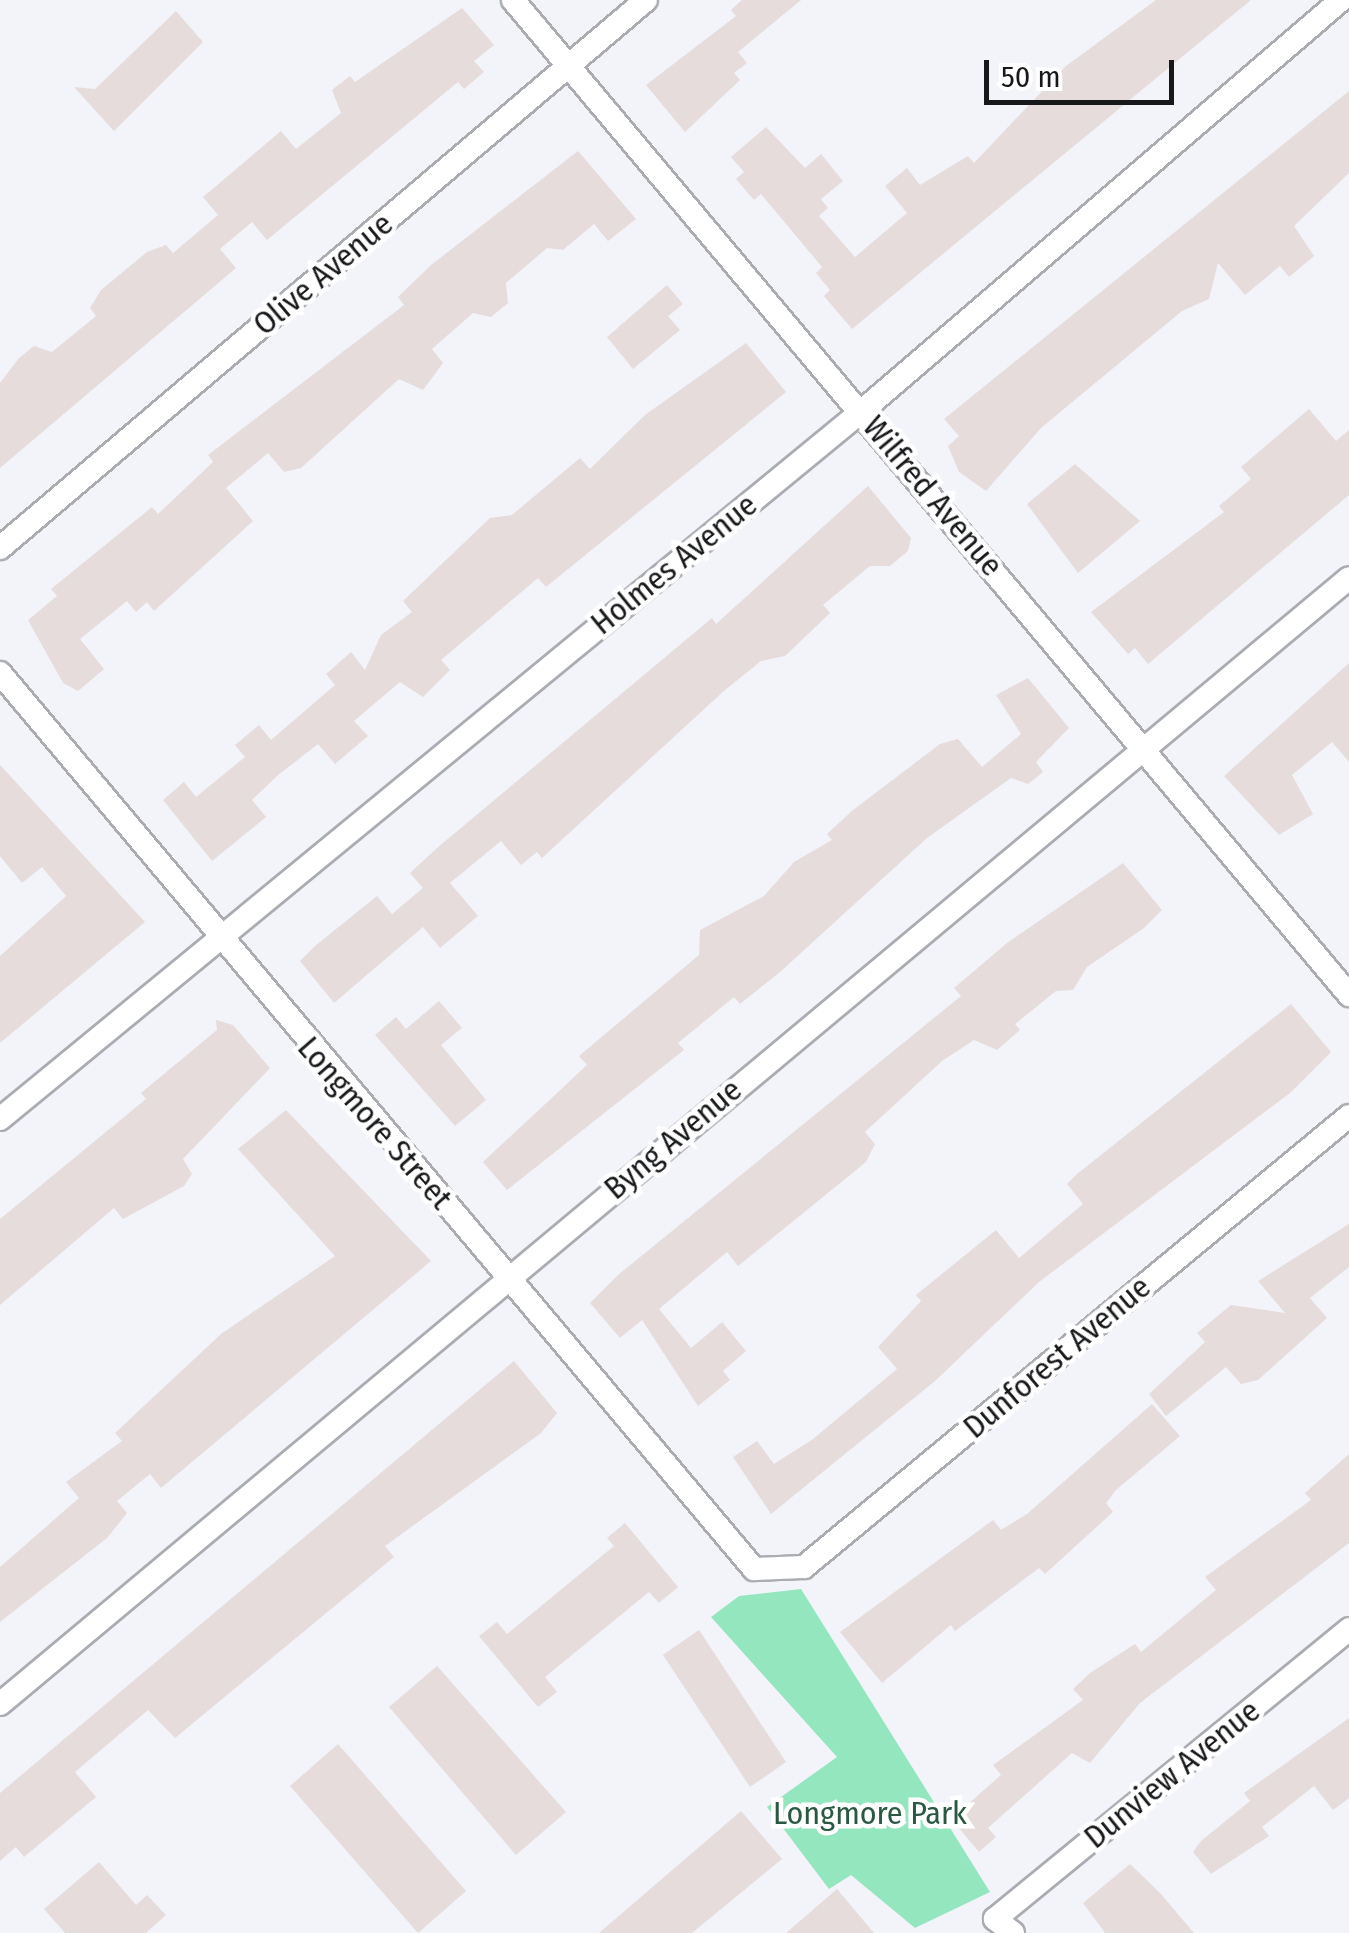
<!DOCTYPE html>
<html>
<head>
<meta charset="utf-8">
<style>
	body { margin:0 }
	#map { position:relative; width:1349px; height:1933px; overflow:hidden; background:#f2f4fa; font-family:"Fira Sans Condensed",sans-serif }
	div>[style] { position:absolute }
	.green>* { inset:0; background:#94e6be }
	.building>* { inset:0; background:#e5dcdb }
	.roads { filter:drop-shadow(2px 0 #aaacb2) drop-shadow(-2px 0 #aaacb2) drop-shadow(0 2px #aaacb2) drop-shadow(0 -2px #aaacb2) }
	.street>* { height:22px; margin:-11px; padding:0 11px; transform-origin:11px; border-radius:11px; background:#fff }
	span { translate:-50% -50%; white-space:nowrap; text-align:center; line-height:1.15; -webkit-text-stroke:9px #fff; paint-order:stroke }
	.street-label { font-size:32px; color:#17181a }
	.park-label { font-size:32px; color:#2a5943 }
	.scale { position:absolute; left:984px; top:60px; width:190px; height:45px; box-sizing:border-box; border:5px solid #17181a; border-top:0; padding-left:12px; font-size:30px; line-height:35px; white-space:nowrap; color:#17181a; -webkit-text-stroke:8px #fff; paint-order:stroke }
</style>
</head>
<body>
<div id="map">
	<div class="green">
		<div style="clip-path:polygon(801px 1589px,990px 1892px,915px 1928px,851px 1875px,829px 1889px,767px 1807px,837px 1757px,711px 1617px,739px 1596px)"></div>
	</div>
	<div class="building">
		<div style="clip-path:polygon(742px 0,801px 0,738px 52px,747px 63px,734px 73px,740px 80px,685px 132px,646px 85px,736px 16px,731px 10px)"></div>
		<div style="clip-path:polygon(1156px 0,1251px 0,852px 329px,824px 296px,830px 290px,816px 273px,822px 267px,761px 194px,754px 200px,736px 179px,744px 172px,731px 157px,766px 127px,805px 168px,821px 154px,843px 181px,821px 199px,828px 208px,819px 216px,855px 257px,907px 213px,885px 186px,907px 168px,920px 185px,968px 156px,974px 163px,1066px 66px)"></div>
		<div style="clip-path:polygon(462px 8px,494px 45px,474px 61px,484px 72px,464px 89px,458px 82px,267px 240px,252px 222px,220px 249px,236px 268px,0 468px,0 383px,19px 358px,34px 346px,52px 352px,96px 316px,90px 308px,101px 290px,147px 252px,166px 245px,173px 253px,218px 215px,203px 197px,281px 131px,296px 149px,341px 113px,332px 90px,350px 76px,355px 82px)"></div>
		<div style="clip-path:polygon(176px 11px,203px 42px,114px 131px,74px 87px,95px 89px)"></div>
		<div style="clip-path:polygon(1349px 91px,1349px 173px,1294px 226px,1314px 256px,1289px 277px,1280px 266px,1245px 295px,1218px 263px,1209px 299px,1182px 311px,1041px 428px,986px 491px,959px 472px,948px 446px,959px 436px,944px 419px)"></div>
		<div style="clip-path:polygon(578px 151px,636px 219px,608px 241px,594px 224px,563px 250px,547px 248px,506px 283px,508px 303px,491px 317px,473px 313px,432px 349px,443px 363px,423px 390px,399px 379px,301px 468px,284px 472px,268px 453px,226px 488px,253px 521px,154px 611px,147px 602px,136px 612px,127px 601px,80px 639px,104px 669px,78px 691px,63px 683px,28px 620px,57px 596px,51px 589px,152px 507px,158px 514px,213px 462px,208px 455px,404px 305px,398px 297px,431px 265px)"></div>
		<div style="clip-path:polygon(667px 285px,683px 304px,668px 316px,680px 330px,633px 369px,607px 337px)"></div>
		<div style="clip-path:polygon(746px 343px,786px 392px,546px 587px,538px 578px,441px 660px,450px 670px,423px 697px,400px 682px,354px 721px,368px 736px,335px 764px,318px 744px,277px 776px,252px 800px,266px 817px,212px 861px,163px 800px,184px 782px,196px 797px,245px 757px,235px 745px,259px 725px,271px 740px,335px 685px,326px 674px,351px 652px,365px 670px,381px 635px,412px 612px,403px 601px,490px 518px,512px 515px,580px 458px,590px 469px,645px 415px)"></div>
		<div style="clip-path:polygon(1309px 409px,1336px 441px,1349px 430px,1349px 495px,1148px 664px,1135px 648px,1128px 654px,1091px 612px,1224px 512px,1219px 506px,1251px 479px,1241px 467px)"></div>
		<div style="clip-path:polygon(1075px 464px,1140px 521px,1078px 573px,1027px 504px)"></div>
		<div style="clip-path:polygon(868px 486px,911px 538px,908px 551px,890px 566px,870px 566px,823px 605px,830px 613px,785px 656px,761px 661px,725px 690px,542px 858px,537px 852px,521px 865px,501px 841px,450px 883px,478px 916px,440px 948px,423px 927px,334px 1003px,300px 961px,315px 946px,377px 896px,392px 914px,423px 888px,410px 873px,437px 848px,712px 618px,716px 624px)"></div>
		<div style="clip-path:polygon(1349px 663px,1349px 762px,1332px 742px,1292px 775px,1313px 814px,1279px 835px,1224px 776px)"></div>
		<div style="clip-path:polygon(1028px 678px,1069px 728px,1036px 762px,1043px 772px,1028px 784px,1011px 778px,927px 838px,780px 972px,740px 1004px,734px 997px,678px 1043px,684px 1050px,507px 1190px,483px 1162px,587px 1065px,579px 1056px,699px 955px,700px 930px,764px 896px,794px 862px,832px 840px,827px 834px,853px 810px,940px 744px,958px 739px,982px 767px,1021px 734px,996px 695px)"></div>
		<div style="clip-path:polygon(0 765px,145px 922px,0 1043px,0 956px,66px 896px,42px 867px,22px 883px,0 856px)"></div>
		<div style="clip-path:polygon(1123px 863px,1162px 910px,1144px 928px,1087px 967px,1073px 990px,1056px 991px,1015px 1024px,1020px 1030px,997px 1050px,974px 1040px,942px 1061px,865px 1132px,875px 1144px,866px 1162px,738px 1266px,727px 1252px,659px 1309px,691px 1348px,722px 1322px,746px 1351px,723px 1371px,730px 1380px,698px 1406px,642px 1320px,620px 1338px,590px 1303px,618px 1275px,961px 996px,954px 988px,1007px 943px)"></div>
		<div style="clip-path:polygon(439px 1001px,462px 1028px,441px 1045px,486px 1100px,455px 1126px,375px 1035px,396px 1017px,406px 1029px)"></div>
		<div style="clip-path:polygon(1291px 1004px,1331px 1052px,1290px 1093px,1039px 1282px,935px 1381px,771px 1514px,733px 1457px,757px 1441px,774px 1464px,813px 1439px,897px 1369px,878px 1347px,921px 1301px,916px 1295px,996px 1230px,1019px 1258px,1083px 1204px,1067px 1184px,1077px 1174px)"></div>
		<div style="clip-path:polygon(216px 1020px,233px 1025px,270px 1068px,183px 1159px,192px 1174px,184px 1186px,123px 1219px,114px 1208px,0 1305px,0 1219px,146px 1099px,141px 1093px,217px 1030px)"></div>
		<div style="clip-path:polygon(286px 1110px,431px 1261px,161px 1488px,150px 1474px,117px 1501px,127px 1513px,107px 1538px,0 1622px,0 1567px,79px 1498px,66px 1482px,122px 1441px,115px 1433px,221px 1334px,335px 1256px,238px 1149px)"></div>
		<div style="clip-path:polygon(1349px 1224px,1349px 1267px,1310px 1298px,1327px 1318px,1258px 1380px,1241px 1384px,1226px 1367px,1166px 1416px,1149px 1394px,1205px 1342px,1197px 1333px,1231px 1305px,1285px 1313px,1258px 1281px)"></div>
		<div style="clip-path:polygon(514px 1361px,557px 1413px,541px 1433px,385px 1546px,394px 1557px,175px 1738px,148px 1710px,75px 1772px,96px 1797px,24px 1857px,16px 1847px,0 1861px,0 1793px)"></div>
		<div style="clip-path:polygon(1152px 1404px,1180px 1436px,1116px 1490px,1106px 1503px,1113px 1512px,1045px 1574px,1039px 1568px,955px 1631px,951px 1625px,882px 1683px,840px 1632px,993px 1520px,1001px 1530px,1027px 1514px)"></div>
		<div style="clip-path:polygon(1349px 1454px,1349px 1543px,1140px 1703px,1090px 1763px,1072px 1753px,988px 1828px,996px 1837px,979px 1852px,951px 1819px,1001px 1775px,993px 1765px,1083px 1700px,1073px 1689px,1090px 1673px,1135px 1644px,1141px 1652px,1216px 1590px,1205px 1577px,1311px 1500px,1305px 1493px)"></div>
		<div style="clip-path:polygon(625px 1523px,678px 1587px,659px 1603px,649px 1592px,545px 1677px,557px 1692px,538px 1707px,479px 1636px,497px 1622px,507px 1634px,614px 1546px,607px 1538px)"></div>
		<div style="clip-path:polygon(699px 1630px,786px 1762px,750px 1787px,663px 1655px)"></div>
		<div style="clip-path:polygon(437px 1666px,566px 1812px,516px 1855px,389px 1707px)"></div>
		<div style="clip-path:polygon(1349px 1718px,1349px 1798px,1333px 1810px,1314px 1786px,1262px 1827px,1269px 1836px,1211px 1874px,1193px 1852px,1201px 1841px,1250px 1801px,1244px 1793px)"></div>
		<div style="clip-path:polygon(338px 1744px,466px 1891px,418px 1933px,290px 1786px)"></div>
		<div style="clip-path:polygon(741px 1811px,782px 1859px,692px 1933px,599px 1933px)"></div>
		<div style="clip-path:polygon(99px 1862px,136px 1905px,147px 1895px,166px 1915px,146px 1933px,65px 1933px,44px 1909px)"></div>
		<div style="clip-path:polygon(1130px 1864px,1160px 1893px,1194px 1933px,1105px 1933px,1083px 1903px)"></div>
		<div style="clip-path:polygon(837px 1889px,874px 1933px,786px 1933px)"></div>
	</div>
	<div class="roads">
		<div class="street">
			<div style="left:513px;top:0;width:1300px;rotate:49.96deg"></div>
			<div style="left:0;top:548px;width:847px;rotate:-40.31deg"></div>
			<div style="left:0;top:673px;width:1171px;rotate:49.92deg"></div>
			<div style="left:754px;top:1569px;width:50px;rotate:-2.3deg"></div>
			<div style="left:804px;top:1567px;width:707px;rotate:-39.61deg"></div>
			<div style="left:0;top:1119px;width:1115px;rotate:-39.4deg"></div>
			<div style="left:862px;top:411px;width:631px;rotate:-40.63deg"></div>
			<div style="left:0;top:1704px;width:1757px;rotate:-39.85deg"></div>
			<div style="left:1013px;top:1933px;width:23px;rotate:-142deg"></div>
			<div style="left:995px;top:1919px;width:458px;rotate:-39.3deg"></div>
		</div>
	</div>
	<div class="street-label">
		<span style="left:323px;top:274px;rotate:-40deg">Olive Avenue</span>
		<span style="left:933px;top:496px;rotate:50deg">Wilfred Avenue</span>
		<span style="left:674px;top:564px;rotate:-39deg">Holmes Avenue</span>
		<span style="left:375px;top:1123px;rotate:49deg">Longmore Street</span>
		<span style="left:673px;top:1139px;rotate:-40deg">Byng Avenue</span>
		<span style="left:1057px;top:1357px;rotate:-40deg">Dunforest Avenue</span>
		<span style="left:1172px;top:1774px;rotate:-39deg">Dunview Avenue</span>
	</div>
	<div class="park-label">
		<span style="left:870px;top:1813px">Longmore Park</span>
	</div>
	<div class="scale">50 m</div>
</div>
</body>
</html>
